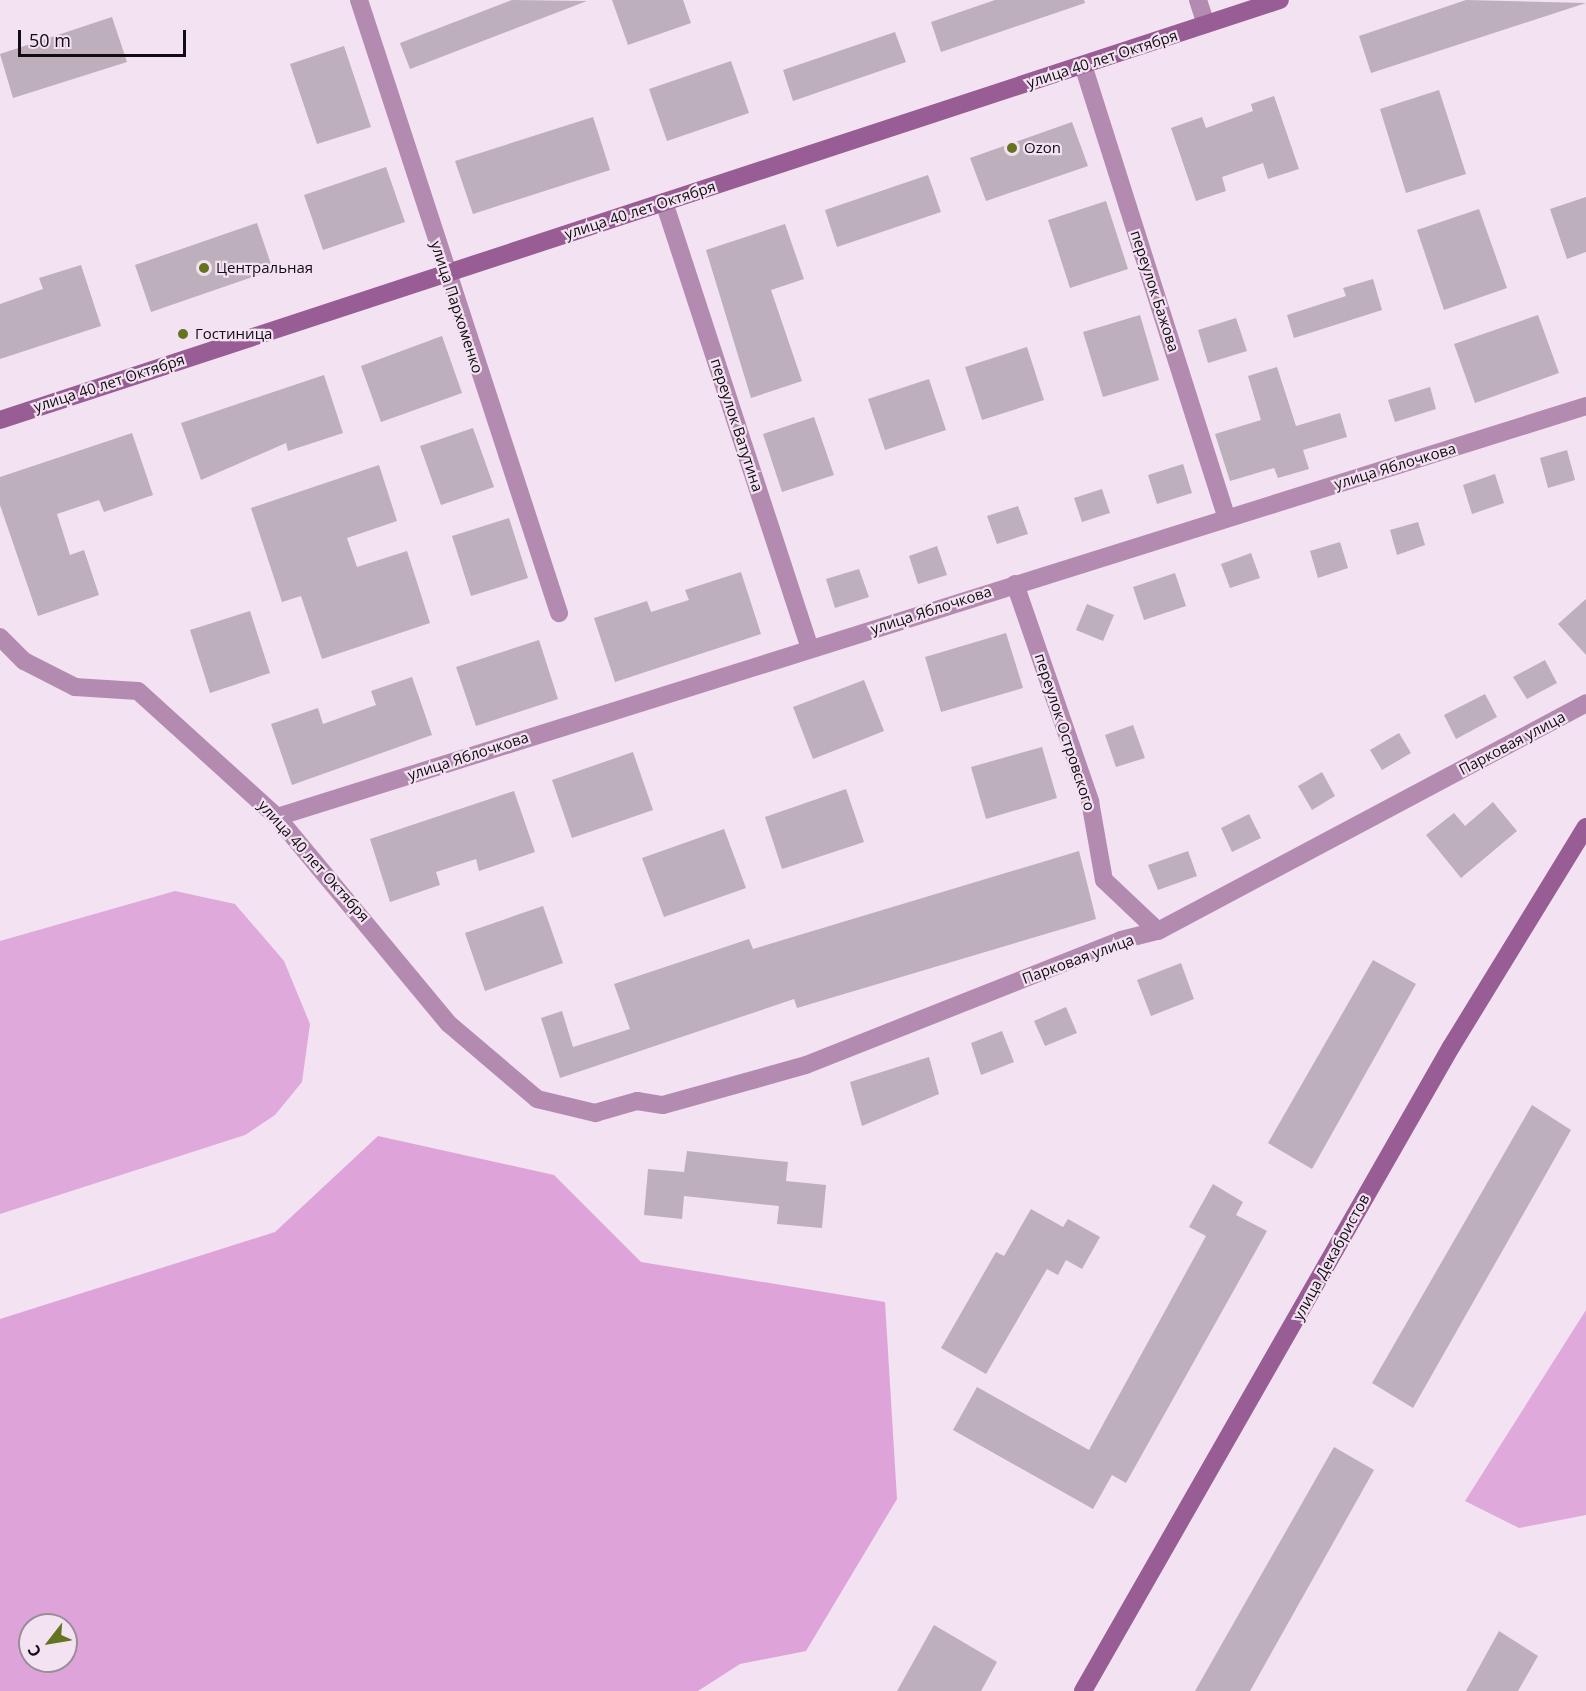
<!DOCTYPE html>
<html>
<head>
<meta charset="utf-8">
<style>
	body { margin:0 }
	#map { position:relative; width:1586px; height:1691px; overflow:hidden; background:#f3e2f1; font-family:"Open Sans",sans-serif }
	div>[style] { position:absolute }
	.green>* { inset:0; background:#dfa9db }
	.forest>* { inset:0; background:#dea4da }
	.building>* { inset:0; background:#beafbc }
	.street>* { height:18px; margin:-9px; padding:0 9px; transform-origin:9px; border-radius:9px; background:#b48bb0 }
	.secondary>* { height:18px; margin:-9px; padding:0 9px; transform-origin:9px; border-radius:9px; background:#985d94 }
	.dots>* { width:16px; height:16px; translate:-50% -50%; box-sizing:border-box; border:3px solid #f3e2f1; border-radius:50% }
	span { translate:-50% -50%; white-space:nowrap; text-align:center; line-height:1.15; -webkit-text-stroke:4.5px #f3e2f1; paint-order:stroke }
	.street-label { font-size:15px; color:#120d12 }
	.poi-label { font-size:15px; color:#120d12 }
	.left { translate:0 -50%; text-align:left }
	.north { position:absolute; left:18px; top:1613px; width:60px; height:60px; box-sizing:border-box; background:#f3e2f1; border:2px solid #998d98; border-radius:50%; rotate:239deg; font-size:16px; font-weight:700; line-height:24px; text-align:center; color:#120d12 }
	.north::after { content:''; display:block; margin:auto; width:21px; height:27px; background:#64731f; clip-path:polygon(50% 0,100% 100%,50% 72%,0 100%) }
	.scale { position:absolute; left:18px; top:30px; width:168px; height:27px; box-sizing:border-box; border:3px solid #120d12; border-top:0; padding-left:8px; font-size:18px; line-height:21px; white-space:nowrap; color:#120d12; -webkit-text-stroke:4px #f3e2f1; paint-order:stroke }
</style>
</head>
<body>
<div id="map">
	<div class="green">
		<div style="clip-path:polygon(175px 891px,235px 904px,284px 961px,310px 1024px,302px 1082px,275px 1115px,245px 1135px,0 1214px,0 941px)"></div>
		<div style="clip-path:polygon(1586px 1310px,1586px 1515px,1519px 1528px,1465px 1501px)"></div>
	</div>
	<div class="forest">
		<div style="clip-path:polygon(evenodd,378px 1136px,554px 1175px,641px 1262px,885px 1302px,897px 1499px,806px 1651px,740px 1664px,698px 1691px,0 1691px,0 1319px,275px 1232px,378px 1136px,30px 1625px,66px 1625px,66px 1661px,30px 1661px,30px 1625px)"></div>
	</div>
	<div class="building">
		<div style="clip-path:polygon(512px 0,587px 1px,410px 69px,400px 43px)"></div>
		<div style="clip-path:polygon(612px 0,683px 0,691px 23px,628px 45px)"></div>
		<div style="clip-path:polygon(995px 0,1084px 0,1085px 3px,941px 52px,931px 22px)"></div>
		<div style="clip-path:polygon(1466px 0,1586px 3px,1371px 73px,1359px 36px)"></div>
		<div style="clip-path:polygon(112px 17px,127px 62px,13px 98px,0 54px)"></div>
		<div style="clip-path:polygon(895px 32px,906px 62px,793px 101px,783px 70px)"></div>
		<div style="clip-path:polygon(344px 46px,371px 127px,317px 144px,290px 64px)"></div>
		<div style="clip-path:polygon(731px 61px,749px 113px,667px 141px,649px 89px)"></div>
		<div style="clip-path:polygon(1439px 90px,1466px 174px,1406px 193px,1380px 109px)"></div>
		<div style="clip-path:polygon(1274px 96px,1299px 169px,1268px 179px,1263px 163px,1222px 177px,1226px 191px,1196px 201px,1171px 128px,1202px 117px,1206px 128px,1253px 111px,1251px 104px)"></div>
		<div style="clip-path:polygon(593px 117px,610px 170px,473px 214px,455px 161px)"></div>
		<div style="clip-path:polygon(1072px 122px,1088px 166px,986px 201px,970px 158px)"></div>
		<div style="clip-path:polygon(386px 167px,405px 222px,323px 250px,304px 195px)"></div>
		<div style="clip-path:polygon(928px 175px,941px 212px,837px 247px,825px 210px)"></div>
		<div style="clip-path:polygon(1586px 197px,1586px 252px,1567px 259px,1550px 209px)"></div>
		<div style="clip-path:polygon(1106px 201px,1128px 269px,1070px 288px,1048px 220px)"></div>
		<div style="clip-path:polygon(1479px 209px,1507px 288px,1444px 310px,1417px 230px)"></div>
		<div style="clip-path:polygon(257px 223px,273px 270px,151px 312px,135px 265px)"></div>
		<div style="clip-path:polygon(785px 224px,804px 279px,771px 290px,802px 381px,751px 398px,706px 250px)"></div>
		<div style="clip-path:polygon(81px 265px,101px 326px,0 359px,0 304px,43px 289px,39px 278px)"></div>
		<div style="clip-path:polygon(1373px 279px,1382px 310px,1294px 338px,1287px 315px,1346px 296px,1343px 288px)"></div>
		<div style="clip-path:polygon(1140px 315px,1159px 380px,1103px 397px,1083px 332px)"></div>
		<div style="clip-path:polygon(1538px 315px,1559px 373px,1475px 403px,1454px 344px)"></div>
		<div style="clip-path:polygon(1236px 318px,1247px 351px,1208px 363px,1198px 330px)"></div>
		<div style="clip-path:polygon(442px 336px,462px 393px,381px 422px,361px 366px)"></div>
		<div style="clip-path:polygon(1027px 347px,1044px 400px,982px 420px,965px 367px)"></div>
		<div style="clip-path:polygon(1277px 367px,1296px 426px,1340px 413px,1347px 437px,1303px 450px,1309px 469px,1278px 478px,1274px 468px,1230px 481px,1215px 434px,1261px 420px,1248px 376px)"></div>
		<div style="clip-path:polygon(324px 375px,343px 433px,288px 451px,286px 443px,201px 480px,181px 423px)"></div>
		<div style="clip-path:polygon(929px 379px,946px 430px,885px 450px,868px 399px)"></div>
		<div style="clip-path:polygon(1430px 387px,1436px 409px,1395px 422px,1388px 400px)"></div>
		<div style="clip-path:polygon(814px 417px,834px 475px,782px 492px,763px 434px)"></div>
		<div style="clip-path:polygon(473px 428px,494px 487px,441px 505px,420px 446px)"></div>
		<div style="clip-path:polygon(132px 433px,153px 495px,104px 512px,99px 500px,57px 514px,70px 555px,84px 550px,99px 595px,38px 616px,0 505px,0 477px)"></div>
		<div style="clip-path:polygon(1567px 450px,1575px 480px,1548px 488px,1540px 458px)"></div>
		<div style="clip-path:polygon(1183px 464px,1192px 493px,1157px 504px,1148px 475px)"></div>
		<div style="clip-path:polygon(379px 465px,397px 521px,347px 538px,357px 567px,407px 551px,430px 623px,322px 659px,301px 596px,282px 602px,251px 508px)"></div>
		<div style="clip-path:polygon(1495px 474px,1504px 503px,1472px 514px,1463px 485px)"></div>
		<div style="clip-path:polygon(1102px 489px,1110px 513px,1082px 522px,1074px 498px)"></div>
		<div style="clip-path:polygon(1018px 506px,1028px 534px,997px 544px,987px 516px)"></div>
		<div style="clip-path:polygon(509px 518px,528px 578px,471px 596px,452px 536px)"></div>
		<div style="clip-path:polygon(1418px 522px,1425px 545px,1397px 555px,1390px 530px)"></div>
		<div style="clip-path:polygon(1340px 542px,1348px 568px,1318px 578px,1310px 551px)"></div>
		<div style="clip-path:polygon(937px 546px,947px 575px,918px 584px,909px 556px)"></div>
		<div style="clip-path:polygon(1251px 553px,1260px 578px,1230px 588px,1221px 564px)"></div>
		<div style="clip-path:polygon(859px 569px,869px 597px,835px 608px,826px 579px)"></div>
		<div style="clip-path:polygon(741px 572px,761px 634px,615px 682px,594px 618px,647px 601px,651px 612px,689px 600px,685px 590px)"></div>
		<div style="clip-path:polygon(1175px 573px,1186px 606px,1144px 620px,1133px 587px)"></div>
		<div style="clip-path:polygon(1586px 599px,1586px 655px,1558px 624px)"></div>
		<div style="clip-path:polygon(1087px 604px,1114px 615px,1103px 641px,1076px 630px)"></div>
		<div style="clip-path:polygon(250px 611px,270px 673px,210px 693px,190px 630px)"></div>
		<div style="clip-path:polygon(1006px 633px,1023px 688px,941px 712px,925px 657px)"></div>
		<div style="clip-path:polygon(539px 640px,558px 699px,476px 726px,456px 667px)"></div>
		<div style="clip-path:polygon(1545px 660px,1557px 683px,1527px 699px,1513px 677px)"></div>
		<div style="clip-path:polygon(412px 677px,432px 735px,292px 785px,271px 724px,318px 708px,323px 724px,376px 705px,371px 691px)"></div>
		<div style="clip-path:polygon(864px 680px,884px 731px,813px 759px,793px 707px)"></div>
		<div style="clip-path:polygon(1485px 694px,1497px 717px,1456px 739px,1444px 715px)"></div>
		<div style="clip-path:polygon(1133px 725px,1145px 758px,1116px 767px,1105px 735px)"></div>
		<div style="clip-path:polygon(1399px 733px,1411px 753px,1382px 770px,1370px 750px)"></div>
		<div style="clip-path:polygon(1042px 747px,1057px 798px,986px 819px,971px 767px)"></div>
		<div style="clip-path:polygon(633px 752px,653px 810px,572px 838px,552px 780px)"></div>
		<div style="clip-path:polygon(1322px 772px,1335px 796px,1312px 810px,1298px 786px)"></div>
		<div style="clip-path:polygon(846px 789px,864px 842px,782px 869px,765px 817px)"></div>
		<div style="clip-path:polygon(514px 791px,535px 852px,479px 871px,476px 859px,436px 872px,440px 885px,390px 902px,370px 839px)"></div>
		<div style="clip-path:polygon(1493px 802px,1517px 831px,1461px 878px,1426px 835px,1454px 813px,1465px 826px)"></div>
		<div style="clip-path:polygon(1249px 814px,1261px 838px,1232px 852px,1221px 828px)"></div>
		<div style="clip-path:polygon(724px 829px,746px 888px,664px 917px,642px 858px)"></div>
		<div style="clip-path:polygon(1079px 851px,1096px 919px,797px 1008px,794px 999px,560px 1078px,541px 1018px,562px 1011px,573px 1047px,630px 1029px,614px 984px,749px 939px,753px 949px)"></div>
		<div style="clip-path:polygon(1188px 851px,1197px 876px,1158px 890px,1148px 865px)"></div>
		<div style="clip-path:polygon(543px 906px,563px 963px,485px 991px,465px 933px)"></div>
		<div style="clip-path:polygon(1373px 960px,1416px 984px,1312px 1169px,1268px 1143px)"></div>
		<div style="clip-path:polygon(1181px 963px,1194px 999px,1151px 1016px,1137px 980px)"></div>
		<div style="clip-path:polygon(1066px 1007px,1077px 1033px,1045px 1046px,1034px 1021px)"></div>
		<div style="clip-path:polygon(1002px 1031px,1014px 1062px,981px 1075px,971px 1043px)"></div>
		<div style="clip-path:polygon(929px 1057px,939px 1094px,862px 1126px,850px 1082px)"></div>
		<div style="clip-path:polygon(1532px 1105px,1571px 1130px,1413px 1408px,1372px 1383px)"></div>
		<div style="clip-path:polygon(687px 1151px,788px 1162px,786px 1181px,826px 1185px,822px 1228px,777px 1224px,779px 1206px,684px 1196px,682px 1219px,644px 1215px,648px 1169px,684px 1172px)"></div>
		<div style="clip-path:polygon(1213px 1184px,1243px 1202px,1236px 1215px,1267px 1231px,1126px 1483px,1112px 1475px,1093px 1509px,953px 1430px,977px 1387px,1089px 1450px,1206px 1236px,1189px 1227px)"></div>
		<div style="clip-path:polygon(1031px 1209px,1063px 1227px,1068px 1219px,1100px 1237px,1082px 1269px,1066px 1260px,1058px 1275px,1047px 1269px,986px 1374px,941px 1348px,996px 1252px,1004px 1256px)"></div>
		<div style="clip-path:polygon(1334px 1447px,1374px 1470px,1250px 1691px,1195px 1691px)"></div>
		<div style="clip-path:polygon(934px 1625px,997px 1662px,981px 1691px,897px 1691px)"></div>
		<div style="clip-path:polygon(1499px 1631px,1538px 1656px,1518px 1691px,1466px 1691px)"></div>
	</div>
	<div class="street">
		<div style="left:359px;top:0;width:645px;rotate:71.93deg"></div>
		<div style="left:1198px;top:0;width:25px;rotate:72deg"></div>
		<div style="left:1083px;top:65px;width:474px;rotate:72.4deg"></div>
		<div style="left:664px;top:202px;width:469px;rotate:71.9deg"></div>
		<div style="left:1015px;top:584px;width:230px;rotate:70.9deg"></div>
		<div style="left:1090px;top:801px;width:80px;rotate:80deg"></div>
		<div style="left:1104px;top:880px;width:74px;rotate:43.4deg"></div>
		<div style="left:0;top:637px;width:34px;rotate:45deg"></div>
		<div style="left:24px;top:661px;width:57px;rotate:27deg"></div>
		<div style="left:75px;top:687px;width:63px;rotate:3.6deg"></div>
		<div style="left:138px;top:691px;width:188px;rotate:42.2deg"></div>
		<div style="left:277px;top:817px;width:269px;rotate:50.3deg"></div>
		<div style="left:449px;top:1024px;width:116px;rotate:40.4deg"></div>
		<div style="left:537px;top:1099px;width:60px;rotate:13.6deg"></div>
		<div style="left:595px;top:1113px;width:44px;rotate:-15.9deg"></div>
		<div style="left:637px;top:1101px;width:26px;rotate:9deg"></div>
		<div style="left:663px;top:1105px;width:148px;rotate:-15.6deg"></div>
		<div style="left:806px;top:1065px;width:339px;rotate:-21.6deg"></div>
		<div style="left:1121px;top:940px;width:38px;rotate:-14deg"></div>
		<div style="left:1158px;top:931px;width:485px;rotate:-28deg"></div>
		<div style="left:277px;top:817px;width:1372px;rotate:-17.43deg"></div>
	</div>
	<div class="secondary">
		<div style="left:0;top:420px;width:1347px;rotate:-18.17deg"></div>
		<div style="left:1083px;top:1691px;width:742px;rotate:-60.26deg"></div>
		<div style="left:1451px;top:1047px;width:258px;rotate:-58.5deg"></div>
	</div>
	<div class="dots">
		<div style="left:1012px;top:148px;background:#64731f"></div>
		<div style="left:204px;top:268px;background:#64731f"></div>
		<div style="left:183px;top:334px;background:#64731f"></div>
	</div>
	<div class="street-label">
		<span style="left:1102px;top:59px;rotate:-18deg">улица 40 лет Октября</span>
		<span style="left:640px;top:210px;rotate:-18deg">улица 40 лет Октября</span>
		<span style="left:1155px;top:291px;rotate:72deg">переулок Бажова</span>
		<span style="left:457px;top:307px;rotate:72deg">улица Пархоменко</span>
		<span style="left:109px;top:383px;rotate:-18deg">улица 40 лет Октября</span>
		<span style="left:737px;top:425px;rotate:72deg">переулок Ватутина</span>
		<span style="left:1395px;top:466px;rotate:-17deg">улица Яблочкова</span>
		<span style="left:931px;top:610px;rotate:-18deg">улица Яблочкова</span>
		<span style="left:1065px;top:732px;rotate:72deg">переулок Островского</span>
		<span style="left:1512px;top:743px;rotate:-28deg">Парковая улица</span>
		<span style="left:468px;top:756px;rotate:-18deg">улица Яблочкова</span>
		<span style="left:314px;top:861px;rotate:48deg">улица 40 лет Октября</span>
		<span style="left:1078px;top:959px;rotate:-20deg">Парковая улица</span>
		<span style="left:1331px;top:1257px;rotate:-61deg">улица Декабристов</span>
	</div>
	<div class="poi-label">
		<span class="left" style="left:1024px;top:148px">Ozon</span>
		<span class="left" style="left:216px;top:268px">Центральная</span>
		<span class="left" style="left:195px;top:334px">Гостиница</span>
	</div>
	<div class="north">С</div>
	<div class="scale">50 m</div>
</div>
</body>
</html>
